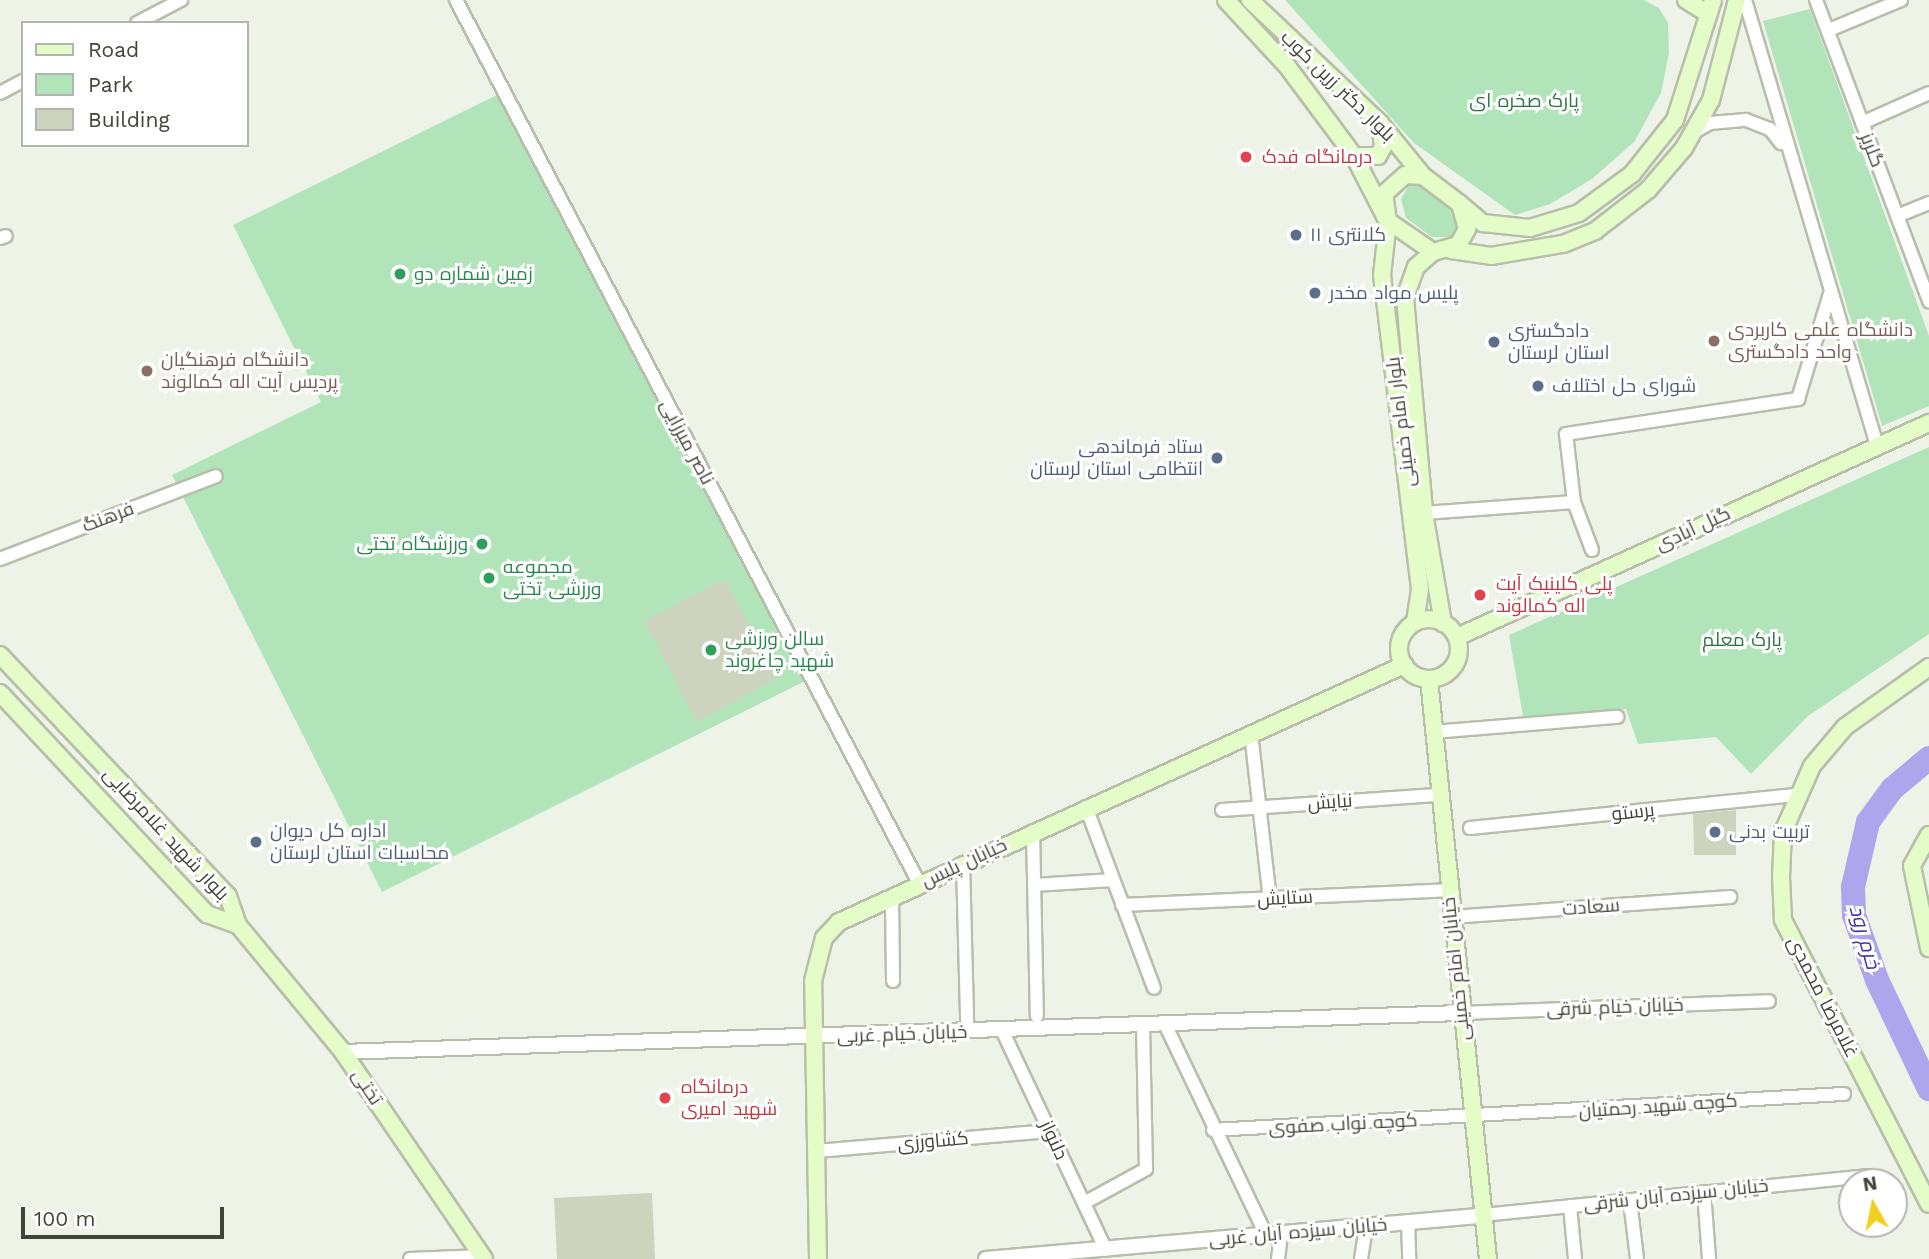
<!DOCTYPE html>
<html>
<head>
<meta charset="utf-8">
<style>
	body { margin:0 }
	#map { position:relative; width:1929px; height:1259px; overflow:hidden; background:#eef3e7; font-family:"Work Sans",Cairo,sans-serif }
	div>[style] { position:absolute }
	.green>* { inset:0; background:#b1e5b9 }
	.river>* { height:24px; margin:-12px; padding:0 12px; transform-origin:12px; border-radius:12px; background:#ada6ed }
	.building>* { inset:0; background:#cdd4bd }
	.roads { filter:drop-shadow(2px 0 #b7beaa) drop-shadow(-2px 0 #b7beaa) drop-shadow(0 2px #b7beaa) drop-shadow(0 -2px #b7beaa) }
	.minor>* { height:12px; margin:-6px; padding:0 6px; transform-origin:6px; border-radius:6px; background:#fff }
	.tertiary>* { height:14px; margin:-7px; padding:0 7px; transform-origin:7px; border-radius:7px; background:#fff }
	.secondary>* { height:16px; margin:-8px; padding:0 8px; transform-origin:8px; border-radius:8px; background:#e4fcc8 }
	.secondary>.ring { margin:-8px; padding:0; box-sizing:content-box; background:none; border:16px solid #e4fcc8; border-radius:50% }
	.dots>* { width:19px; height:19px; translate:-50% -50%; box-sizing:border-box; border:4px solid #fff; border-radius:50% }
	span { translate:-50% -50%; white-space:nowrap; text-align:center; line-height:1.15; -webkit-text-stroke:6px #fff; paint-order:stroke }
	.street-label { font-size:19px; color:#414536 }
	.park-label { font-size:19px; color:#2c7443 }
	.health-label { font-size:19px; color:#be3a42 }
	.left { translate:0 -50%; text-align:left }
	.service-label { font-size:19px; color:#4e5e75 }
	.right { translate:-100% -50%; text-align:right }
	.leisure-label { font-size:19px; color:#27864d }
	.education-label { font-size:19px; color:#785e54 }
	.water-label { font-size:21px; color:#4334ac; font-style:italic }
	.legend { position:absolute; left:21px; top:21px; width:228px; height:126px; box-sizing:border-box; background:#fff; border:2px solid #b3b5af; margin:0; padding:9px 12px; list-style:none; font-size:21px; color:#414536 }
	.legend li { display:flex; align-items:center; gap:14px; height:35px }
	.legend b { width:35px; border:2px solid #b3b5af }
	.north { position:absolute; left:1838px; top:1168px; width:70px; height:70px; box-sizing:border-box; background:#fff; border:2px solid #b3b5af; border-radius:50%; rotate:351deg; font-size:19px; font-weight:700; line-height:28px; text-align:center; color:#414536 }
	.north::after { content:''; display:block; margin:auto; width:24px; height:32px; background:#f0d021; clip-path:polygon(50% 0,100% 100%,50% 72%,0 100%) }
	.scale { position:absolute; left:21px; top:1207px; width:203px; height:32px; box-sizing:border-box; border:4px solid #414536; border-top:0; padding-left:9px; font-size:21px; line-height:24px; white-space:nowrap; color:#414536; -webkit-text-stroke:5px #fff; paint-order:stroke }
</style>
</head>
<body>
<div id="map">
	<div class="green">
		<div style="clip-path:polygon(1285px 0,1644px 0,1659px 8px,1668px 23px,1669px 53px,1661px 93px,1634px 142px,1592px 179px,1550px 204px,1515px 215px,1414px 143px)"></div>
		<div style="clip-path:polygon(1810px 9px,1929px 336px,1929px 406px,1882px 426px,1763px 21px)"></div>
		<div style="clip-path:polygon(509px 89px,805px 681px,382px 892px,172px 475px,321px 402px,233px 225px)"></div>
		<div style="clip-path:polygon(1420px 184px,1460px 219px,1456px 237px,1432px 237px,1406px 218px,1401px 199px,1409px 185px)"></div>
		<div style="clip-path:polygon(1929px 447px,1929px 634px,1808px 716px,1751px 774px,1716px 737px,1638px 744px,1626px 709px,1524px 722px,1509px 635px)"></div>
	</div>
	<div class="river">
		<div style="left:1929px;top:758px;width:48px;rotate:140deg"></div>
		<div style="left:1892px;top:789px;width:41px;rotate:126deg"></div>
		<div style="left:1868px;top:822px;width:67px;rotate:103deg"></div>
		<div style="left:1853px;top:887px;width:28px;rotate:88deg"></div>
		<div style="left:1854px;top:915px;width:69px;rotate:70.5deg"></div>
		<div style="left:1877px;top:980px;width:121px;rotate:64.5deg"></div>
	</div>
	<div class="building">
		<div style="clip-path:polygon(725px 579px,777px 678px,697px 722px,644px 621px)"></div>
		<div style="clip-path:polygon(1736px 810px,1736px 855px,1694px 855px,1693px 814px)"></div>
		<div style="clip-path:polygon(652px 1193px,655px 1259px,557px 1259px,554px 1198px)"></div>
	</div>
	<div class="roads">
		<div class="minor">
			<div style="left:456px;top:0;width:997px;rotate:62.33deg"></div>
			<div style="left:1745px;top:0;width:464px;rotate:73.5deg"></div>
			<div style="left:1816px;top:0;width:322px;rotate:69.4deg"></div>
			<div style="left:137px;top:23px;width:50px;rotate:-27.6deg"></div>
			<div style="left:1829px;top:30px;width:78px;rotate:-22.6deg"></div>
			<div style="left:0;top:93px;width:26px;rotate:-28deg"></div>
			<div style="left:1862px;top:123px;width:73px;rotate:-24.1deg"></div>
			<div style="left:1694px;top:132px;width:18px;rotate:-29deg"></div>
			<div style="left:1710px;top:123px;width:36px;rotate:-5deg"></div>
			<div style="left:1746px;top:120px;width:26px;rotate:21deg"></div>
			<div style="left:1770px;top:129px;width:18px;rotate:52deg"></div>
			<div style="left:1897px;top:216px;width:35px;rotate:-22deg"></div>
			<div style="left:0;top:238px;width:6px;rotate:-18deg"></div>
			<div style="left:1424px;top:513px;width:150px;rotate:-4.2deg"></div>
			<div style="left:1592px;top:550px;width:51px;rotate:-110.6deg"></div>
			<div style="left:1574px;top:502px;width:68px;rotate:-96.7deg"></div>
			<div style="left:1566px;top:434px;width:235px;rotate:-8.6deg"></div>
			<div style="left:1798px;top:399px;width:110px;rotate:-73.1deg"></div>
			<div style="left:0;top:559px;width:231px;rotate:-21deg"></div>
			<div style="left:1433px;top:732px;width:185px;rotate:-4.7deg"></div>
			<div style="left:1252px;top:742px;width:158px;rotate:83.5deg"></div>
			<div style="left:1086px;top:807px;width:193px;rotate:69.4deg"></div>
			<div style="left:1222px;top:810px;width:218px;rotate:-4deg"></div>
			<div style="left:1470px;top:828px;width:327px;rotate:-5.8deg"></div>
			<div style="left:1033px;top:831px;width:185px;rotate:88.8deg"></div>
			<div style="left:963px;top:863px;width:158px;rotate:88.5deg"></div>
			<div style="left:1034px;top:885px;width:79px;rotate:-3.6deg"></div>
			<div style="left:892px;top:896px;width:85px;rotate:89.3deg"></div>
			<div style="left:1122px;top:905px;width:326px;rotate:-2.6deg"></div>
			<div style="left:1451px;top:917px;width:280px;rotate:-4.1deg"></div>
			<div style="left:1461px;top:1013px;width:308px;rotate:-2.2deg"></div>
			<div style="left:1165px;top:1024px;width:234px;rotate:64.4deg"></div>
			<div style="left:1002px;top:1030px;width:243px;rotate:64.7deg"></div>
			<div style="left:1213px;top:1130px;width:632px;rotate:-3.27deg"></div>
			<div style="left:817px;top:1151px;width:233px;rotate:-4.9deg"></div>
			<div style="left:1704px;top:1192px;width:67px;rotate:85.7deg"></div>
			<div style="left:1630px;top:1200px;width:59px;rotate:83.2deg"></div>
			<div style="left:1084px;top:1203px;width:71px;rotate:-28.7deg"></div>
			<div style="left:1146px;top:1169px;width:144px;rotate:-91.2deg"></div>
			<div style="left:1570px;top:1206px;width:53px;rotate:84.6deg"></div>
			<div style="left:1484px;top:1215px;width:387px;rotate:-5.8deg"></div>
			<div style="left:1408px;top:1222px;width:37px;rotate:88deg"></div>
			<div style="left:410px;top:1259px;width:72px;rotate:-2.4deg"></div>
			<div style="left:1278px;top:1259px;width:25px;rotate:-83deg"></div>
			<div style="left:1361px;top:1259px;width:33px;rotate:-81deg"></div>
		</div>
		<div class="tertiary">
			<div style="left:343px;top:1052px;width:1119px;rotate:-2deg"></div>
			<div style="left:986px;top:1259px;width:500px;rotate:-5deg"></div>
		</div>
		<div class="secondary">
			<div style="left:1226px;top:0;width:90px;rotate:47.3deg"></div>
			<div style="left:1287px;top:66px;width:112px;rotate:53.3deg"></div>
			<div style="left:1354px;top:156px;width:72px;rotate:62.7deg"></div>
			<div style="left:1250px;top:0;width:179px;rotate:43.4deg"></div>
			<div style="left:1380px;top:123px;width:68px;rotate:50.9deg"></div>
			<div style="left:1686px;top:0;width:25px;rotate:32deg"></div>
			<div style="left:1354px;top:156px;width:24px"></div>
			<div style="left:1378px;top:156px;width:10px;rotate:-61deg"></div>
			<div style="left:1383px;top:147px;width:24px;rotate:-97deg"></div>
			<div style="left:1405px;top:175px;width:18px;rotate:3deg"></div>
			<div style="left:1423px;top:176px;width:46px;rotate:37.1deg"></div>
			<div style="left:1460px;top:204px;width:26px;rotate:74deg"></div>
			<div style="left:1467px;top:229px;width:18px;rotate:119deg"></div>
			<div style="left:1458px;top:245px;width:26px;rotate:164deg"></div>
			<div style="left:1433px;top:252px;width:55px;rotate:-145.4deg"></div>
			<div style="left:1388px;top:221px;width:27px;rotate:-98deg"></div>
			<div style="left:1384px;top:194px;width:28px;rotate:-42deg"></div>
			<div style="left:1460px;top:204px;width:30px;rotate:40deg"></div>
			<div style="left:1483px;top:223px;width:47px;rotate:6.1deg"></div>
			<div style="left:1530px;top:228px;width:51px;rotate:-17deg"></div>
			<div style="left:1579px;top:213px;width:66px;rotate:-36.3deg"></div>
			<div style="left:1632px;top:174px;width:69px;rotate:-51.5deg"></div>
			<div style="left:1675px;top:120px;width:126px;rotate:-72.4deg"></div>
			<div style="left:1388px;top:221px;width:54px;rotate:96.3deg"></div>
			<div style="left:1382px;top:275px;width:317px;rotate:83.1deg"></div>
			<div style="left:1420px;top:590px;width:33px;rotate:99deg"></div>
			<div style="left:1451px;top:250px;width:40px;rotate:8.5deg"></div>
			<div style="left:1491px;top:256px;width:73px;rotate:-9.5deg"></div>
			<div style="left:1563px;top:244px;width:35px;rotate:-22deg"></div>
			<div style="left:1595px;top:231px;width:67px;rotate:-37.7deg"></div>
			<div style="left:1648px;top:190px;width:55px;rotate:-49.4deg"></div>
			<div style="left:1684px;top:148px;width:55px;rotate:-60.6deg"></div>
			<div style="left:1711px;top:100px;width:103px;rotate:-75.4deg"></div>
			<div style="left:1433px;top:252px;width:23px;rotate:139deg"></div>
			<div style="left:1416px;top:267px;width:33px;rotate:110deg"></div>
			<div style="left:1405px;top:298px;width:216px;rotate:84.9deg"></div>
			<div style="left:1424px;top:513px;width:112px;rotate:80.2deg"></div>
			<div class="ring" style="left:1399px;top:619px;width:44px;height:44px"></div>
			<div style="left:1457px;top:637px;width:518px;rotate:-24.39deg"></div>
			<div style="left:0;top:655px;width:332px;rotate:46.6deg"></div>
			<div style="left:228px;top:896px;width:31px;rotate:71deg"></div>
			<div style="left:238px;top:925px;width:165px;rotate:50.4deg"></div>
			<div style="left:343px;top:1052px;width:250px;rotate:55.7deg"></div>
			<div style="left:1929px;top:667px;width:103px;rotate:144.5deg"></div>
			<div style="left:1845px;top:727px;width:51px;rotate:130.2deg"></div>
			<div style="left:1812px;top:766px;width:72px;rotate:113.7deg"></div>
			<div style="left:1783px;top:832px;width:45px;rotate:92.5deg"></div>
			<div style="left:1781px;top:877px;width:43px;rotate:87.3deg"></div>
			<div style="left:1783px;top:920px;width:319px;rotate:62.8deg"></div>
			<div style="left:1429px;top:679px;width:583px;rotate:84.19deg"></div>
			<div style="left:0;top:693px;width:303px;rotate:46.9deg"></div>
			<div style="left:207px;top:914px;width:33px;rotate:20deg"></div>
			<div style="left:1929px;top:835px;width:35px;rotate:119deg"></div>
			<div style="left:1912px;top:866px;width:84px;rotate:78.3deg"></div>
			<div style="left:818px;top:1259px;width:278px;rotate:-91deg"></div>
			<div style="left:813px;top:981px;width:44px;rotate:-75.7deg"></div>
			<div style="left:824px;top:938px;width:22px;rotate:-47deg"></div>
			<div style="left:839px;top:922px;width:621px;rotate:-24.46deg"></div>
		</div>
	</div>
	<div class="dots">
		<div style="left:1246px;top:157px;background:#e0444e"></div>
		<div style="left:1296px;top:235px;background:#5c6f8a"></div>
		<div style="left:400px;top:274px;background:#2e9e5b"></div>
		<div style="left:1315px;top:293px;background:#5c6f8a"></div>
		<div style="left:1714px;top:341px;background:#8d6e63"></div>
		<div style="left:1494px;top:342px;background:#5c6f8a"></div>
		<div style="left:147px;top:371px;background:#8d6e63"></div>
		<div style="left:1538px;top:386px;background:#5c6f8a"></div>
		<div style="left:1217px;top:458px;background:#5c6f8a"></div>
		<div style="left:482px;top:544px;background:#2e9e5b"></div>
		<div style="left:489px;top:578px;background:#2e9e5b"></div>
		<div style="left:1480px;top:595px;background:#e0444e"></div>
		<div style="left:711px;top:650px;background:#2e9e5b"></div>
		<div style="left:1715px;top:832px;background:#5c6f8a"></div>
		<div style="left:256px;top:842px;background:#5c6f8a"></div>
		<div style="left:665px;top:1098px;background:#e0444e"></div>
	</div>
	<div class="street-label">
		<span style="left:1338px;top:86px;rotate:44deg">بلوار دکتر زرین کوب</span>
		<span style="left:1872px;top:150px;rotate:69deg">گلریز</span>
		<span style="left:1401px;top:422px;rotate:-97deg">بلوار امام خمینی</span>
		<span style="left:687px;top:442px;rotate:62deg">ناصر میرزایی</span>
		<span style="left:108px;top:517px;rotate:-21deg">فرهنگ</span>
		<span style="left:1693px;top:529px;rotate:-25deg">گیل آبادی</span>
		<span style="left:1330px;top:802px;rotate:-4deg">نیایش</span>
		<span style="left:1633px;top:812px;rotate:-6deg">پرستو</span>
		<span style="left:166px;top:834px;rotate:47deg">بلوار شهید غلامرضایی</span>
		<span style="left:964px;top:863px;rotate:-25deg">خیابان پلیس</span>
		<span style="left:1285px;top:898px;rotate:-3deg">ستایش</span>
		<span style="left:1591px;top:907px;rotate:-4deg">سعادت</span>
		<span style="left:1456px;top:969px;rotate:-96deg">خیابان امام خمینی</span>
		<span style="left:1823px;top:997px;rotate:63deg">غلامرضا محمدی</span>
		<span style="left:1615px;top:1007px;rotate:-2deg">خیابان خیام شرقی</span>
		<span style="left:902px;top:1034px;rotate:-2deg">خیابان خیام غربی</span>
		<span style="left:367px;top:1087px;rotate:56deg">تختی</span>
		<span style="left:1658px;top:1106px;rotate:-4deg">کوچه شهید رحمتیان</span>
		<span style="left:1343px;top:1124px;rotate:-3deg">کوچه نواب صفوی</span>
		<span style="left:1054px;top:1140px;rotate:65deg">دلنواز</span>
		<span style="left:933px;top:1141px;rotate:-5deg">کشاورزی</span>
		<span style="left:1676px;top:1195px;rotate:-6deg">خیابان سیزده آبان شرقی</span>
		<span style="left:1298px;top:1232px;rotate:-5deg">خیابان سیزده آبان غربی</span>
	</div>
	<div class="park-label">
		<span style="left:1524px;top:101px">پارک صخره ای</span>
		<span style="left:1742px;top:640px">پارک معلم</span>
	</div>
	<div class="health-label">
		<span class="left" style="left:1262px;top:157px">درمانگاه فدک</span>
		<span class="left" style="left:1496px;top:595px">پلی کلینیک آیت<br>اله کمالوند</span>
		<span class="left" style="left:681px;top:1098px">درمانگاه<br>شهید امیری</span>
	</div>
	<div class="service-label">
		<span class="left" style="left:1310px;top:235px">کلانتری ۱۱</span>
		<span class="left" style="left:1329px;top:293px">پلیس مواد مخدر</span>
		<span class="left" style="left:1508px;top:342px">دادگستری<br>استان لرستان</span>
		<span class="left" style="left:1552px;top:386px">شورای حل اختلاف</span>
		<span class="right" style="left:1203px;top:458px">ستاد فرماندهی<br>انتظامی استان لرستان</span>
		<span class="left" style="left:270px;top:842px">اداره کل دیوان<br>محاسبات استان لرستان</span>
		<span class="left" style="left:1729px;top:832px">تربیت بدنی</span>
	</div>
	<div class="leisure-label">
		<span class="left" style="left:414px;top:274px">زمین شماره دو</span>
		<span class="right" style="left:468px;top:544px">ورزشگاه تختی</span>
		<span class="left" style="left:503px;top:578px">مجموعه<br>ورزشی تختی</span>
		<span class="left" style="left:725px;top:650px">سالن ورزشی<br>شهید چاغروند</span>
	</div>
	<div class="education-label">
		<span class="left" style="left:1728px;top:341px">دانشگاه علمی کاربردی<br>واحد دادگستری</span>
		<span class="left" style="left:161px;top:371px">دانشگاه فرهنگیان<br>پردیس آیت اله کمالوند</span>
	</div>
	<div class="water-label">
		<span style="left:1865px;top:937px;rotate:74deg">خرم رود</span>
	</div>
	<ul class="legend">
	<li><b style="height:9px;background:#e4fcc8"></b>Road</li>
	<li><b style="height:19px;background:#b1e5b9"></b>Park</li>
	<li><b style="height:19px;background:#cdd4bd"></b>Building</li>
	</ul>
	<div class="north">N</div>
	<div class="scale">100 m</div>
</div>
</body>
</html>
